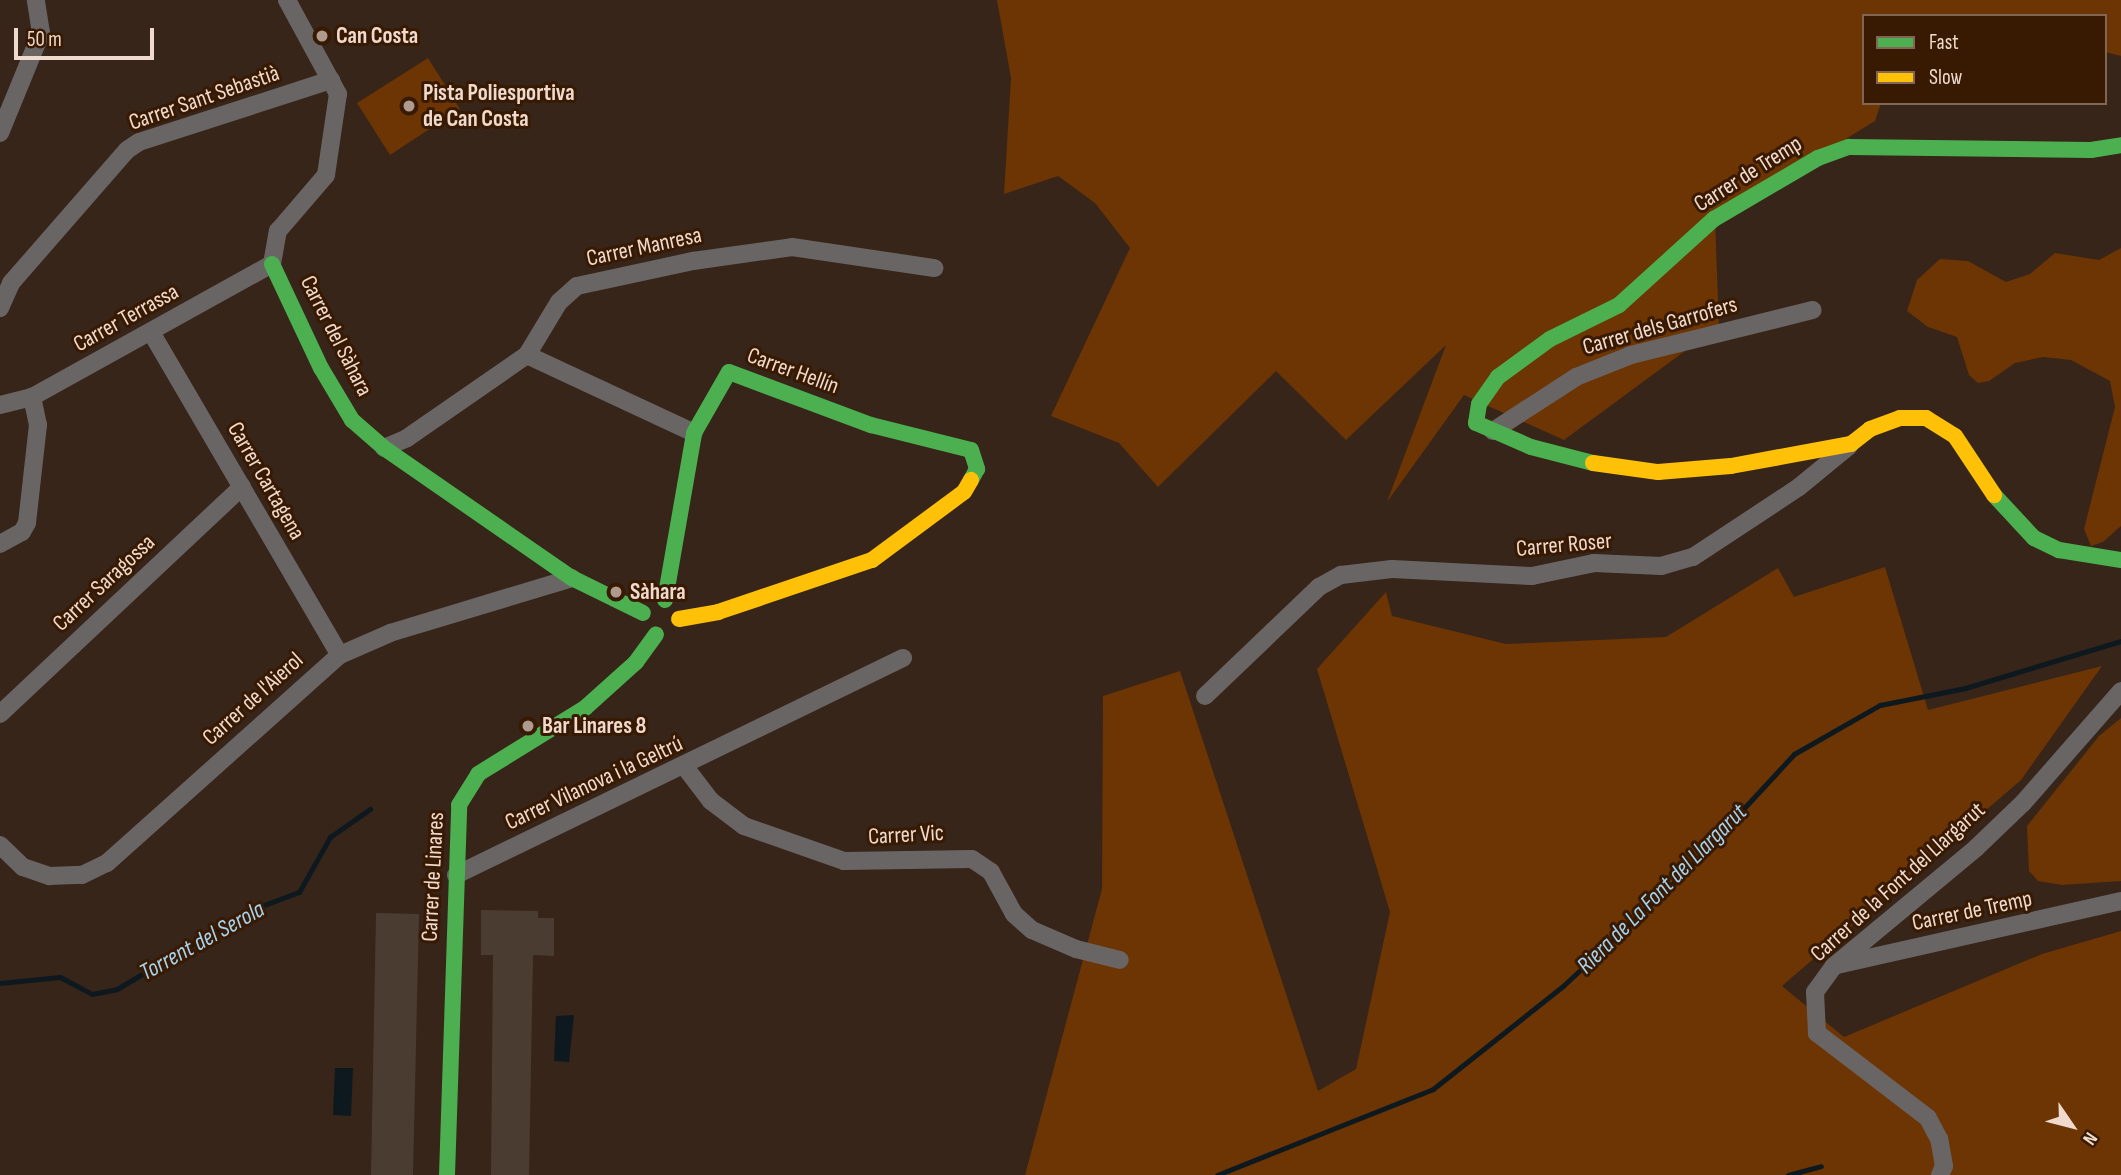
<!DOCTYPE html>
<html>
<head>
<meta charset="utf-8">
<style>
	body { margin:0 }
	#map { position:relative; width:2121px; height:1175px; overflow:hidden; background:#362518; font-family:"Sofia Sans Condensed",sans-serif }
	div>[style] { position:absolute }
	.green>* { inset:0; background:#6c3503 }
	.water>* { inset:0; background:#0e191f }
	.stream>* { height:5px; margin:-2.5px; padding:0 2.5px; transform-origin:2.5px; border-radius:2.5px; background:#0e191f }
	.building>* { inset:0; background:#4b3c32 }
	.street>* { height:18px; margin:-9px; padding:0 9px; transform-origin:9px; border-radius:9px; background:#6a6565 }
	.fast>* { height:16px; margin:-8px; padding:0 8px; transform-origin:8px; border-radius:8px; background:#4caf50 }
	.slow>* { height:16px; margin:-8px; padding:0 8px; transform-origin:8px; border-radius:8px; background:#ffc107 }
	.dots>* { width:19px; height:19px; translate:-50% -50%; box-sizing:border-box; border:4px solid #381902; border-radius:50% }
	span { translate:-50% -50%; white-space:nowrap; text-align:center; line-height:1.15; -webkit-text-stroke:6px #381902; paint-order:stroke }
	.poi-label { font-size:23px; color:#f0dacd; font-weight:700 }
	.left { translate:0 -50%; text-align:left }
	.street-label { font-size:23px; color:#f0dacd }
	.water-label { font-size:24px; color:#a5d3ef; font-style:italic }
	.legend { position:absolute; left:1862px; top:14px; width:245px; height:91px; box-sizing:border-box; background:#381902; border:2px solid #826653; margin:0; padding:9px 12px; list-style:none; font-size:21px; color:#f0dacd }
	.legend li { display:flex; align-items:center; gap:14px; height:35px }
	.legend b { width:35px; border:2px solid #826653 }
	.north { position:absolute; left:2037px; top:1091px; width:70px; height:70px; -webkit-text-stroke:5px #381902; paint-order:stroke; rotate:125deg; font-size:19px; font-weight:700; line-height:28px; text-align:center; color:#f0dacd }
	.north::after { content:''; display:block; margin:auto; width:24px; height:32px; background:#f0dacd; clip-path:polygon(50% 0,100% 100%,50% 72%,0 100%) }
	.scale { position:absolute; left:14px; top:28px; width:140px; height:32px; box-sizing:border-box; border:4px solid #f0dacd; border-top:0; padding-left:9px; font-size:21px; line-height:24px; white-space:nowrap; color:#f0dacd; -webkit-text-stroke:5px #381902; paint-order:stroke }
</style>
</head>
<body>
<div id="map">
	<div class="green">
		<div style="clip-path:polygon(997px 0,2121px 0,2121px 56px,2105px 52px,2105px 16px,1864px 16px,1864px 103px,1881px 103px,1875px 121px,1715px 219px,1719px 326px,1564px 440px,1464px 395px,1387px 502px,1446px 345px,1346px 440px,1276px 371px,1158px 487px,1119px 443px,1051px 416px,1130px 248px,1095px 203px,1058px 176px,1004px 194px,1011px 78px)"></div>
		<div style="clip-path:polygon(428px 58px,460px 109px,390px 155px,357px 103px)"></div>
		<div style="clip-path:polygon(2121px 248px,2121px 526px,2103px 542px,2091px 546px,2084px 529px,2115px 407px,2110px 381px,2071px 360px,2043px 357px,2015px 363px,1989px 381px,1978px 383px,1969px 375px,1957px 337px,1928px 327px,1907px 311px,1917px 280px,1940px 259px,1968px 261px,2006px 282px,2030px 274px,2055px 253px,2099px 260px)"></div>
		<div style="clip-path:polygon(1885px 567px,1928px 710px,2102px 666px,2021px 780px,1782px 986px,1844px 1037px,2042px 954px,2121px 931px,2121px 1175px,1025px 1175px,1102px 889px,1103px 696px,1180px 671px,1318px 1091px,1356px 1069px,1390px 912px,1317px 669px,1386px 592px,1392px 616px,1506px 644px,1666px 637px,1778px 568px,1794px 597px)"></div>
		<div style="clip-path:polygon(2121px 718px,2121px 881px,2062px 885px,2038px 881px,2029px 871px,2027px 826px,2099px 736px)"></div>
	</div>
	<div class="water">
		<div style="clip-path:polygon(574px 1015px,569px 1062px,554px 1061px,556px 1016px)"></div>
		<div style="clip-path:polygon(335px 1068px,353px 1068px,351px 1116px,333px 1115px)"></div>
	</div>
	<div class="stream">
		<div style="left:0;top:983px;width:60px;rotate:-5.7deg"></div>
		<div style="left:60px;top:977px;width:36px;rotate:28deg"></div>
		<div style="left:92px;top:994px;width:25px;rotate:-11deg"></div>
		<div style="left:117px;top:989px;width:152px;rotate:-30.8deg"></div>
		<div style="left:248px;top:911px;width:54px;rotate:-20.4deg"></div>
		<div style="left:299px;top:892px;width:63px;rotate:-60.6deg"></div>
		<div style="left:330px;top:837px;width:49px;rotate:-35deg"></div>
		<div style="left:1217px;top:1175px;width:232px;rotate:-21.7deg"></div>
		<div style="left:1433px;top:1089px;width:167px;rotate:-38.4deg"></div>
		<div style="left:1564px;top:985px;width:161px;rotate:-43deg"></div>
		<div style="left:1682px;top:875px;width:165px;rotate:-47.2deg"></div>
		<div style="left:1794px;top:754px;width:99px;rotate:-29.7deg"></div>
		<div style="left:1880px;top:705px;width:87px;rotate:-11.3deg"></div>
		<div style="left:1965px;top:688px;width:163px;rotate:-16.8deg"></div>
		<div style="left:1788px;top:1175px;width:34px;rotate:-15deg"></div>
	</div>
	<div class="building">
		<div style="clip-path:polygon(481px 910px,538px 911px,538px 918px,554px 918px,554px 956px,533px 955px,529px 1175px,491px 1175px,493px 955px,481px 955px)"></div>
		<div style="clip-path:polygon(376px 913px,419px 914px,413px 1175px,371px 1175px)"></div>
	</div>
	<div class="street">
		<div style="left:0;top:133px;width:108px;rotate:-67.7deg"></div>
		<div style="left:41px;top:33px;width:33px;rotate:-99deg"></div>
		<div style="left:0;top:308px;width:27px;rotate:-66deg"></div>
		<div style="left:11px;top:283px;width:176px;rotate:-48.9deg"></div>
		<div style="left:127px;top:150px;width:14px;rotate:-34deg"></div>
		<div style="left:139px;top:142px;width:202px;rotate:-17.9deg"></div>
		<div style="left:151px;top:332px;width:374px;rotate:59.7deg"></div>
		<div style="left:527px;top:355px;width:184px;rotate:25deg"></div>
		<div style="left:0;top:405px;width:33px;rotate:-14deg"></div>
		<div style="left:32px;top:397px;width:274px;rotate:-29deg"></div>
		<div style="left:272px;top:264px;width:34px;rotate:-80deg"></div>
		<div style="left:278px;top:231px;width:74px;rotate:-49.4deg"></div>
		<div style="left:326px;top:175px;width:82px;rotate:-81.6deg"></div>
		<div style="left:338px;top:94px;width:107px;rotate:-118.5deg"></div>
		<div style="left:1493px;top:431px;width:99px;rotate:-33deg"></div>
		<div style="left:1576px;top:377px;width:59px;rotate:-21.8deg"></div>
		<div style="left:1631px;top:355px;width:187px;rotate:-13.9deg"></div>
		<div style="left:384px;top:448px;width:25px;rotate:-23deg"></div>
		<div style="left:407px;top:438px;width:146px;rotate:-34.7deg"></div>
		<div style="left:527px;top:355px;width:62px;rotate:-58.9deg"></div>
		<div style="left:559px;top:302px;width:24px;rotate:-42deg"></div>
		<div style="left:577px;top:286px;width:119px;rotate:-12.2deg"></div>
		<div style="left:693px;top:261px;width:100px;rotate:-8deg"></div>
		<div style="left:792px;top:247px;width:144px;rotate:8.4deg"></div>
		<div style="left:0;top:544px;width:25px;rotate:-29deg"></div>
		<div style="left:22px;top:532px;width:10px;rotate:-61deg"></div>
		<div style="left:27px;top:523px;width:99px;rotate:-83.6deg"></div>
		<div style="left:38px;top:425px;width:29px;rotate:-102deg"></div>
		<div style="left:1205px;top:696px;width:158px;rotate:-43.7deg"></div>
		<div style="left:1319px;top:587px;width:25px;rotate:-29deg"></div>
		<div style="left:1341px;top:575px;width:51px;rotate:-6.7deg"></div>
		<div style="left:1392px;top:569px;width:140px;rotate:2.9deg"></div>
		<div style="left:1532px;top:576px;width:63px;rotate:-11.8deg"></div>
		<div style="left:1594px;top:563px;width:67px;rotate:2.6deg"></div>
		<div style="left:1661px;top:566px;width:33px;rotate:-16deg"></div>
		<div style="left:1693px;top:557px;width:127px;rotate:-33.4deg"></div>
		<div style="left:1799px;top:487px;width:65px;rotate:-39.4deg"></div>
		<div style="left:0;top:714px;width:332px;rotate:-43.2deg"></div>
		<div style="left:685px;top:767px;width:43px;rotate:52.6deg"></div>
		<div style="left:711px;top:801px;width:41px;rotate:37.1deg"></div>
		<div style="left:744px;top:826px;width:106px;rotate:19.3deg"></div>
		<div style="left:844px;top:861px;width:128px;rotate:-0.9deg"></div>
		<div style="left:972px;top:859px;width:23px;rotate:34deg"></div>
		<div style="left:991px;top:872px;width:48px;rotate:61.3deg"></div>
		<div style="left:1014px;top:914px;width:24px;rotate:42deg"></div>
		<div style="left:1032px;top:930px;width:48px;rotate:23.4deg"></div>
		<div style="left:1076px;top:949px;width:45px;rotate:14deg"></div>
		<div style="left:0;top:845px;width:32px;rotate:44deg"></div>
		<div style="left:23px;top:867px;width:28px;rotate:19deg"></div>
		<div style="left:49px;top:876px;width:33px;rotate:-2deg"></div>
		<div style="left:82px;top:875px;width:28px;rotate:-26deg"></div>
		<div style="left:107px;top:863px;width:312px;rotate:-41.8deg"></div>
		<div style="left:340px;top:655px;width:55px;rotate:-23.7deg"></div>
		<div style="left:390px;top:633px;width:190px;rotate:-16.8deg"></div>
		<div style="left:456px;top:875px;width:497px;rotate:-25.9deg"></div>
		<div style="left:1837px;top:965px;width:291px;rotate:-12.7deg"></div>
		<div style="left:1940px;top:1175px;width:10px;rotate:-66deg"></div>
		<div style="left:1944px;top:1166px;width:27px;rotate:-100deg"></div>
		<div style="left:1939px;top:1139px;width:24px;rotate:-118deg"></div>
		<div style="left:1928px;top:1118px;width:140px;rotate:-142.6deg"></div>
		<div style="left:1817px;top:1033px;width:41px;rotate:-92.8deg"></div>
		<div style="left:1815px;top:992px;width:32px;rotate:-54deg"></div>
		<div style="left:1834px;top:966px;width:185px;rotate:-39.7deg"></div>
		<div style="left:1976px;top:848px;width:65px;rotate:-43.8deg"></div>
		<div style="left:2023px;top:803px;width:149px;rotate:-48.8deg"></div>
	</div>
	<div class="fast">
		<div style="left:272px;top:264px;width:115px;rotate:64.8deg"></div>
		<div style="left:321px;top:368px;width:61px;rotate:59.2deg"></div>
		<div style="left:352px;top:420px;width:43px;rotate:41.2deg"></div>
		<div style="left:384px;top:448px;width:229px;rotate:34.7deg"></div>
		<div style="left:572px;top:578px;width:79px;rotate:26.2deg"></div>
		<div style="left:1593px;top:463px;width:64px;rotate:-165.5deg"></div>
		<div style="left:1531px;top:447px;width:60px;rotate:-156.4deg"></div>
		<div style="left:1476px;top:423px;width:19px;rotate:-81deg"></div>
		<div style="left:1479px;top:404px;width:33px;rotate:-55deg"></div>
		<div style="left:1498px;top:377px;width:64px;rotate:-36.2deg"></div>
		<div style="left:1550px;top:339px;width:77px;rotate:-26.2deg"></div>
		<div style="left:1619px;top:305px;width:128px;rotate:-42.2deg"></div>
		<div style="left:1714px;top:219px;width:121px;rotate:-30.4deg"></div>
		<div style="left:1818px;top:158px;width:33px;rotate:-20deg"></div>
		<div style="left:1849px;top:147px;width:242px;rotate:0.7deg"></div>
		<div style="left:2091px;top:150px;width:30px;rotate:-9deg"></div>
		<div style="left:1994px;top:495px;width:59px;rotate:47.1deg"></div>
		<div style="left:2034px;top:538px;width:28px;rotate:26deg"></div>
		<div style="left:2059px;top:550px;width:63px;rotate:9.2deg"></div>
		<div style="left:665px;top:600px;width:169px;rotate:-80.1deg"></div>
		<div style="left:694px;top:433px;width:70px;rotate:-60.2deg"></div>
		<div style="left:729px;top:372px;width:152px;rotate:20.5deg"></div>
		<div style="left:871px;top:425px;width:103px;rotate:14deg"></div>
		<div style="left:971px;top:450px;width:20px;rotate:72deg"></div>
		<div style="left:977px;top:469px;width:13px;rotate:119deg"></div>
		<div style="left:447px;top:1175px;width:370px;rotate:-88.1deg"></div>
		<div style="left:459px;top:805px;width:36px;rotate:-58deg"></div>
		<div style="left:478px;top:774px;width:126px;rotate:-31.7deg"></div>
		<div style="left:585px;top:708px;width:69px;rotate:-42deg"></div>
		<div style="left:636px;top:662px;width:34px;rotate:-54deg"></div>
	</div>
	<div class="slow">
		<div style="left:1593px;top:463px;width:66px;rotate:7.9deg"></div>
		<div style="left:1658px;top:472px;width:73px;rotate:-4.7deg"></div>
		<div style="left:1731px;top:466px;width:122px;rotate:-10.4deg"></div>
		<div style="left:1851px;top:444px;width:24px;rotate:-38deg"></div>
		<div style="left:1870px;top:429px;width:32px;rotate:-20deg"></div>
		<div style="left:1900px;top:418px;width:26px"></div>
		<div style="left:1926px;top:418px;width:34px;rotate:32deg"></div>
		<div style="left:1955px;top:436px;width:71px;rotate:56.5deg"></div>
		<div style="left:679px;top:619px;width:40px;rotate:-10deg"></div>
		<div style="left:718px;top:612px;width:163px;rotate:-18.7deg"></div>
		<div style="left:872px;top:560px;width:114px;rotate:-36.5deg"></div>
		<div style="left:964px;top:492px;width:14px;rotate:-60deg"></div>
	</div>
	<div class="dots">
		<div style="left:322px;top:36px;background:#af9b8e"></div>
		<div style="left:409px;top:106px;background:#af9b8e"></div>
		<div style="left:616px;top:592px;background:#af9b8e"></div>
		<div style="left:528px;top:726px;background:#af9b8e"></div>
	</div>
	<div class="poi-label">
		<span class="left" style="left:336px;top:36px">Can Costa</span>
		<span class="left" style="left:423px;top:106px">Pista Poliesportiva<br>de Can Costa</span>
		<span class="left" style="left:630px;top:592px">Sàhara</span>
		<span class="left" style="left:542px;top:726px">Bar Linares 8</span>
	</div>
	<div class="street-label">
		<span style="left:204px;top:98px;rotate:-19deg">Carrer Sant Sebastià</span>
		<span style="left:1748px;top:174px;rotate:-32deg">Carrer de Tremp</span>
		<span style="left:644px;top:247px;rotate:-12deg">Carrer Manresa</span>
		<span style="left:126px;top:318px;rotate:-29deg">Carrer Terrassa</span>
		<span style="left:1660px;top:326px;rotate:-16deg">Carrer dels Garrofers</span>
		<span style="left:336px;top:336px;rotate:63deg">Carrer del Sàhara</span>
		<span style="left:793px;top:371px;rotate:20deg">Carrer Hellín</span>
		<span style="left:266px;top:481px;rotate:60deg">Carrer Cartagena</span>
		<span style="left:1564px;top:545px;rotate:-5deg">Carrer Roser</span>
		<span style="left:104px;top:583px;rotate:-43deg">Carrer Saragossa</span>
		<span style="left:253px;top:699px;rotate:-42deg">Carrer de l'Aierol</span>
		<span style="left:594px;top:783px;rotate:-25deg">Carrer Vilanova i la Geltrú</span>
		<span style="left:906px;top:835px;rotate:-3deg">Carrer Vic</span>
		<span style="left:433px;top:877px;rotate:-87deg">Carrer de Linares</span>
		<span style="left:1898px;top:882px;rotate:-42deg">Carrer de la Font del Llargarut</span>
		<span style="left:1972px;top:911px;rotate:-12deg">Carrer de Tremp</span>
	</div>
	<div class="water-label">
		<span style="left:1662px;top:889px;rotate:-45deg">Riera de La Font del Llargarut</span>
		<span style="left:202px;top:941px;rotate:-29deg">Torrent del Serola</span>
	</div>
	<ul class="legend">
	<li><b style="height:9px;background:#4caf50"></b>Fast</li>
	<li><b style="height:9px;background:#ffc107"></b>Slow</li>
	</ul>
	<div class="north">N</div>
	<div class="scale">50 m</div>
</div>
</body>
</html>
